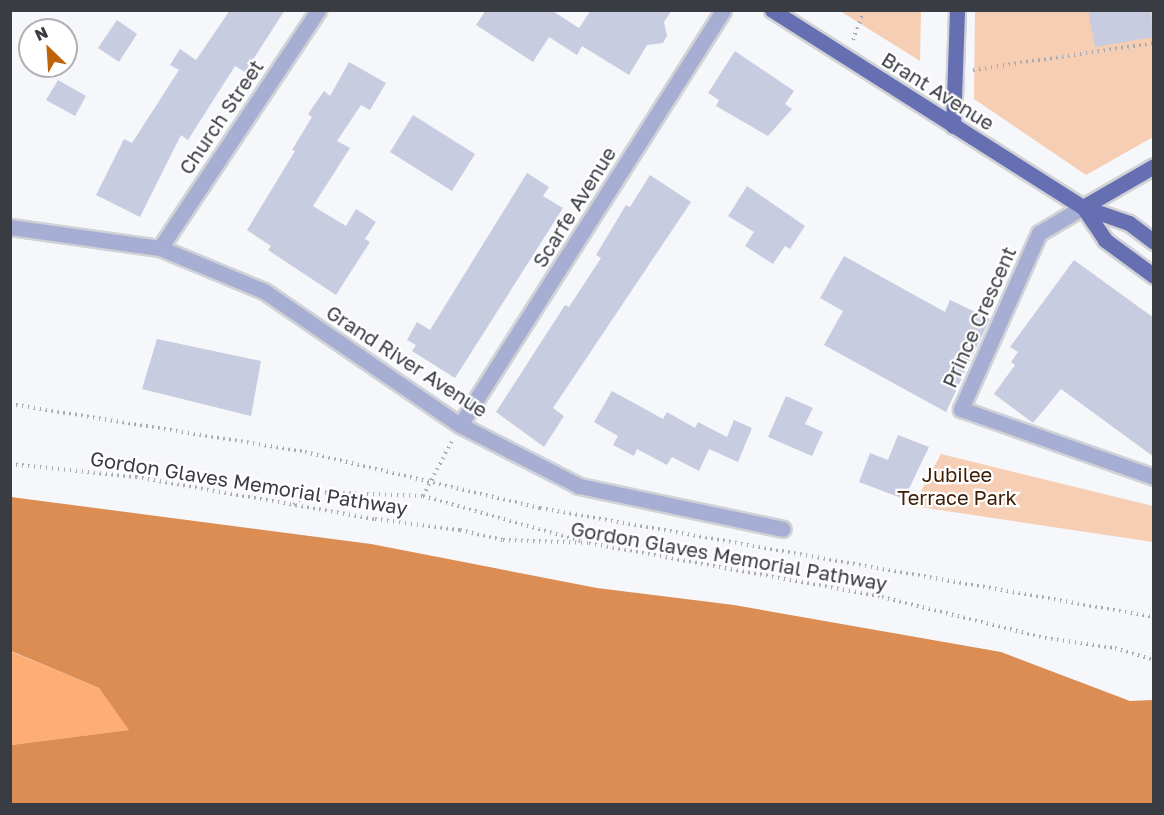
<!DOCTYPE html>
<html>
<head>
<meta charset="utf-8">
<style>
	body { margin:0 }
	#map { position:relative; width:1164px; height:815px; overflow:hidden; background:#f6f7fb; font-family:"Golos Text",sans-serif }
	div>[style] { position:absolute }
	.green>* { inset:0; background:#f6ceb4 }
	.forest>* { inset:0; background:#fead74 }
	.water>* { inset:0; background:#dc8d54 }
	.building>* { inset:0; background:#c8cce0 }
	.path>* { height:4px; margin-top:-2px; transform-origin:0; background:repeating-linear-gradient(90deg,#abacb2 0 1.5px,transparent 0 6px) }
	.roads { filter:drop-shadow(2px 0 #d0d2d6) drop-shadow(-2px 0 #d0d2d6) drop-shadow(0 2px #d0d2d6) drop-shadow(0 -2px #d0d2d6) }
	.minor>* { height:15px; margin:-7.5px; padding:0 7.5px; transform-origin:7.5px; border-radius:7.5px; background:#a7aed3 }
	.major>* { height:15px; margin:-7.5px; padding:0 7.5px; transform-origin:7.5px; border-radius:7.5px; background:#656fb1 }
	span { translate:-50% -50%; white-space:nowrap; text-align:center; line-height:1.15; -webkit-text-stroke:4.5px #fff; paint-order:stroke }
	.street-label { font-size:20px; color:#3a3c44 }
	.park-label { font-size:20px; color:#3f2007 }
	.frame { position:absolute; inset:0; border:12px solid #3a3c44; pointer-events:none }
	.north { position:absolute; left:18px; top:18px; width:60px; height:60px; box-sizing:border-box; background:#fff; border:2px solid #b0b1b4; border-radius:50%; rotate:335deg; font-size:16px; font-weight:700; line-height:24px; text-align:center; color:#3a3c44 }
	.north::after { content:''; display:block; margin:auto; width:21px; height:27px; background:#be6309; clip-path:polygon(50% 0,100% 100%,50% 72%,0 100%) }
</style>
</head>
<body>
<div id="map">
	<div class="green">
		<div style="clip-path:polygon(840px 11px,921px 11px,920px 61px)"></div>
		<div style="clip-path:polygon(975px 11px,1153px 11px,1153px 137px,1086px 175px,974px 99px)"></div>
		<div style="clip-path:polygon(941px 454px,1153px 506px,1153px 542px,913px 506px)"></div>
	</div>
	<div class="forest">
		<div style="clip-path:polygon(10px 651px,99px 688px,130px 730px,11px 745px)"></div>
	</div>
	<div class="water">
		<div style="clip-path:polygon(11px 497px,371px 544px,597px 588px,734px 605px,1001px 652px,1130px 701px,1153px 700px,1153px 804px,11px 804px,11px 745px,129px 730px,99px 688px,11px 651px)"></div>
	</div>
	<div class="building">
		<div style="clip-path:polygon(230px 10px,285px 10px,245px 72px,235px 66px,188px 140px,181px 135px,140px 217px,96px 195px,124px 139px,132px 143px,179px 70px,170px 65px,180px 49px,196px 60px)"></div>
		<div style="clip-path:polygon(486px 10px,551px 10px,579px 28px,591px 10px,672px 10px,664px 22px,667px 36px,663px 43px,647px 45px,629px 75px,582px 46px,577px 55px,549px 37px,533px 62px,476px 25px)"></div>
		<div style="clip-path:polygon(1088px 10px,1150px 10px,1154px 37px,1095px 47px)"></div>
		<div style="clip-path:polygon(117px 20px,137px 34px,119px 62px,98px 48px)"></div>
		<div style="clip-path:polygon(735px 51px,794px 91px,785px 104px,792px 109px,768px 136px,716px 106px,719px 100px,708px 93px)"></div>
		<div style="clip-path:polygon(349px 62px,386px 83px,370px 110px,361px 105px,337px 141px,350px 148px,313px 206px,346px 226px,356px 209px,376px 222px,365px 239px,370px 242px,336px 295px,268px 250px,271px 246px,247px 230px,295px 151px,292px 150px,312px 117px,308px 114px,324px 91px,330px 96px)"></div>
		<div style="clip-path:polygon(58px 80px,86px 96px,75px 116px,46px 100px)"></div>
		<div style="clip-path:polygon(413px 115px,475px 154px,452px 191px,390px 152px)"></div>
		<div style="clip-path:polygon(527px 173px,549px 187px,543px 196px,563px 208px,455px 378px,412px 351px,416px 345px,407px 340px,417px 322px,430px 330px)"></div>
		<div style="clip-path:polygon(650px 175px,691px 202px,553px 408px,564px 416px,544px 447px,496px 412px,565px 305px,569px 307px,601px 258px,596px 255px,626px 205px,630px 207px)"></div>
		<div style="clip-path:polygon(747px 186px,805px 226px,790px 249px,785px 246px,773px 264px,745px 246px,754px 232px,728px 216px)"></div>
		<div style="clip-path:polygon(844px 256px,945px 312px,950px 300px,990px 319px,946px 412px,824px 345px,843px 311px,820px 298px)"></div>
		<div style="clip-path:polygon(1074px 260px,1154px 318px,1154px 457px,1061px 389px,1033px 423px,994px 394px,1015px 365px,1011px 362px,1018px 352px,1010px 347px)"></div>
		<div style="clip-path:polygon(157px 339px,261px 361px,251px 416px,142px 389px)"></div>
		<div style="clip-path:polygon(612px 391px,663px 419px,667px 412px,695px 428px,698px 422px,727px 437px,734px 420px,752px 428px,738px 462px,709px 449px,699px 471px,672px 457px,667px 465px,637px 449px,634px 456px,613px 445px,618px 436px,594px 422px)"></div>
		<div style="clip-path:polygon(786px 396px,813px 408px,805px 424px,823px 432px,812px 456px,768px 437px)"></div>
		<div style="clip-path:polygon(898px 435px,929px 447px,904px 499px,859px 482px,870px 453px,888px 460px)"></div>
	</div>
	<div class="path">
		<div style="left:853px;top:40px;width:32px;rotate:-70deg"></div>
		<div style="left:973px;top:70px;width:183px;rotate:-8.5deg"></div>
		<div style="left:10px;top:404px;width:299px;rotate:9.2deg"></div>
		<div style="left:305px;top:452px;width:242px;rotate:13.4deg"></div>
		<div style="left:540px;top:508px;width:624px;rotate:10.07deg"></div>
		<div style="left:10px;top:464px;width:127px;rotate:5.9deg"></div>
		<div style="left:136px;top:477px;width:243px;rotate:10deg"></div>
		<div style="left:375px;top:519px;width:86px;rotate:7.4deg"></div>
		<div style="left:460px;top:530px;width:44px;rotate:13.1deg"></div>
		<div style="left:503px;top:540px;width:86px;rotate:2deg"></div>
		<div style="left:589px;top:543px;width:298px;rotate:10.4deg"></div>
		<div style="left:882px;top:597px;width:168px;rotate:14.1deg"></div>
		<div style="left:1045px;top:638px;width:71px;rotate:8.1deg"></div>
		<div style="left:1115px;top:648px;width:41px;rotate:17.1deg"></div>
		<div style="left:423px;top:496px;width:62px;rotate:-62.2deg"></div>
		<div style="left:294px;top:505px;width:18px;rotate:-45deg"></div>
		<div style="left:307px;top:492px;width:116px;rotate:2deg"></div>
		<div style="left:423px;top:496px;width:167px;rotate:15.9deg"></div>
	</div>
	<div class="roads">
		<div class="minor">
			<div style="left:1083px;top:207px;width:51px;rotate:149.4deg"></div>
			<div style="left:1039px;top:233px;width:193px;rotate:113.9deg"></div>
			<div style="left:961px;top:409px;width:205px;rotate:19.4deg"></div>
			<div style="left:10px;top:227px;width:151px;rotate:8deg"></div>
			<div style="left:160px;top:248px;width:113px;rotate:22.5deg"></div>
			<div style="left:264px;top:291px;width:237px;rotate:34.4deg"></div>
			<div style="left:460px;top:425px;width:134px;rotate:27.1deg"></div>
			<div style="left:579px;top:486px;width:208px;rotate:11.9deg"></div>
			<div style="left:160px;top:248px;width:286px;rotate:-56.4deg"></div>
			<div style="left:460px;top:425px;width:491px;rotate:-57.6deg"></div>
		</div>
		<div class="major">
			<div style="left:772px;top:10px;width:368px;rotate:32.4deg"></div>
			<div style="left:1083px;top:207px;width:49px;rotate:19.2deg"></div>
			<div style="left:1129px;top:223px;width:31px;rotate:37deg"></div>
			<div style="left:953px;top:126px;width:116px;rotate:-88deg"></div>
			<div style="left:1083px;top:207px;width:40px;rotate:56deg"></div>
			<div style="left:1105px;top:240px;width:61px;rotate:36.3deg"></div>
			<div style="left:1083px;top:207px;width:82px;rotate:-30deg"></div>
		</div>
	</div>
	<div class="street-label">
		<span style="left:938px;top:91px;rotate:32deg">Brant Avenue</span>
		<span style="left:221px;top:117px;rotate:-56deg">Church Street</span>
		<span style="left:574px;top:207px;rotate:-58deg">Scarfe Avenue</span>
		<span style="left:979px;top:317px;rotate:-66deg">Prince Crescent</span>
		<span style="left:407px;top:361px;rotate:33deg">Grand River Avenue</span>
		<span style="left:249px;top:483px;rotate:9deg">Gordon Glaves Memorial Pathway</span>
		<span style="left:729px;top:556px;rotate:10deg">Gordon Glaves Memorial Pathway</span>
	</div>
	<div class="park-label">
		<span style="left:957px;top:486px">Jubilee<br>Terrace Park</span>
	</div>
	<div class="frame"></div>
	<div class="north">N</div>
</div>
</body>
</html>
